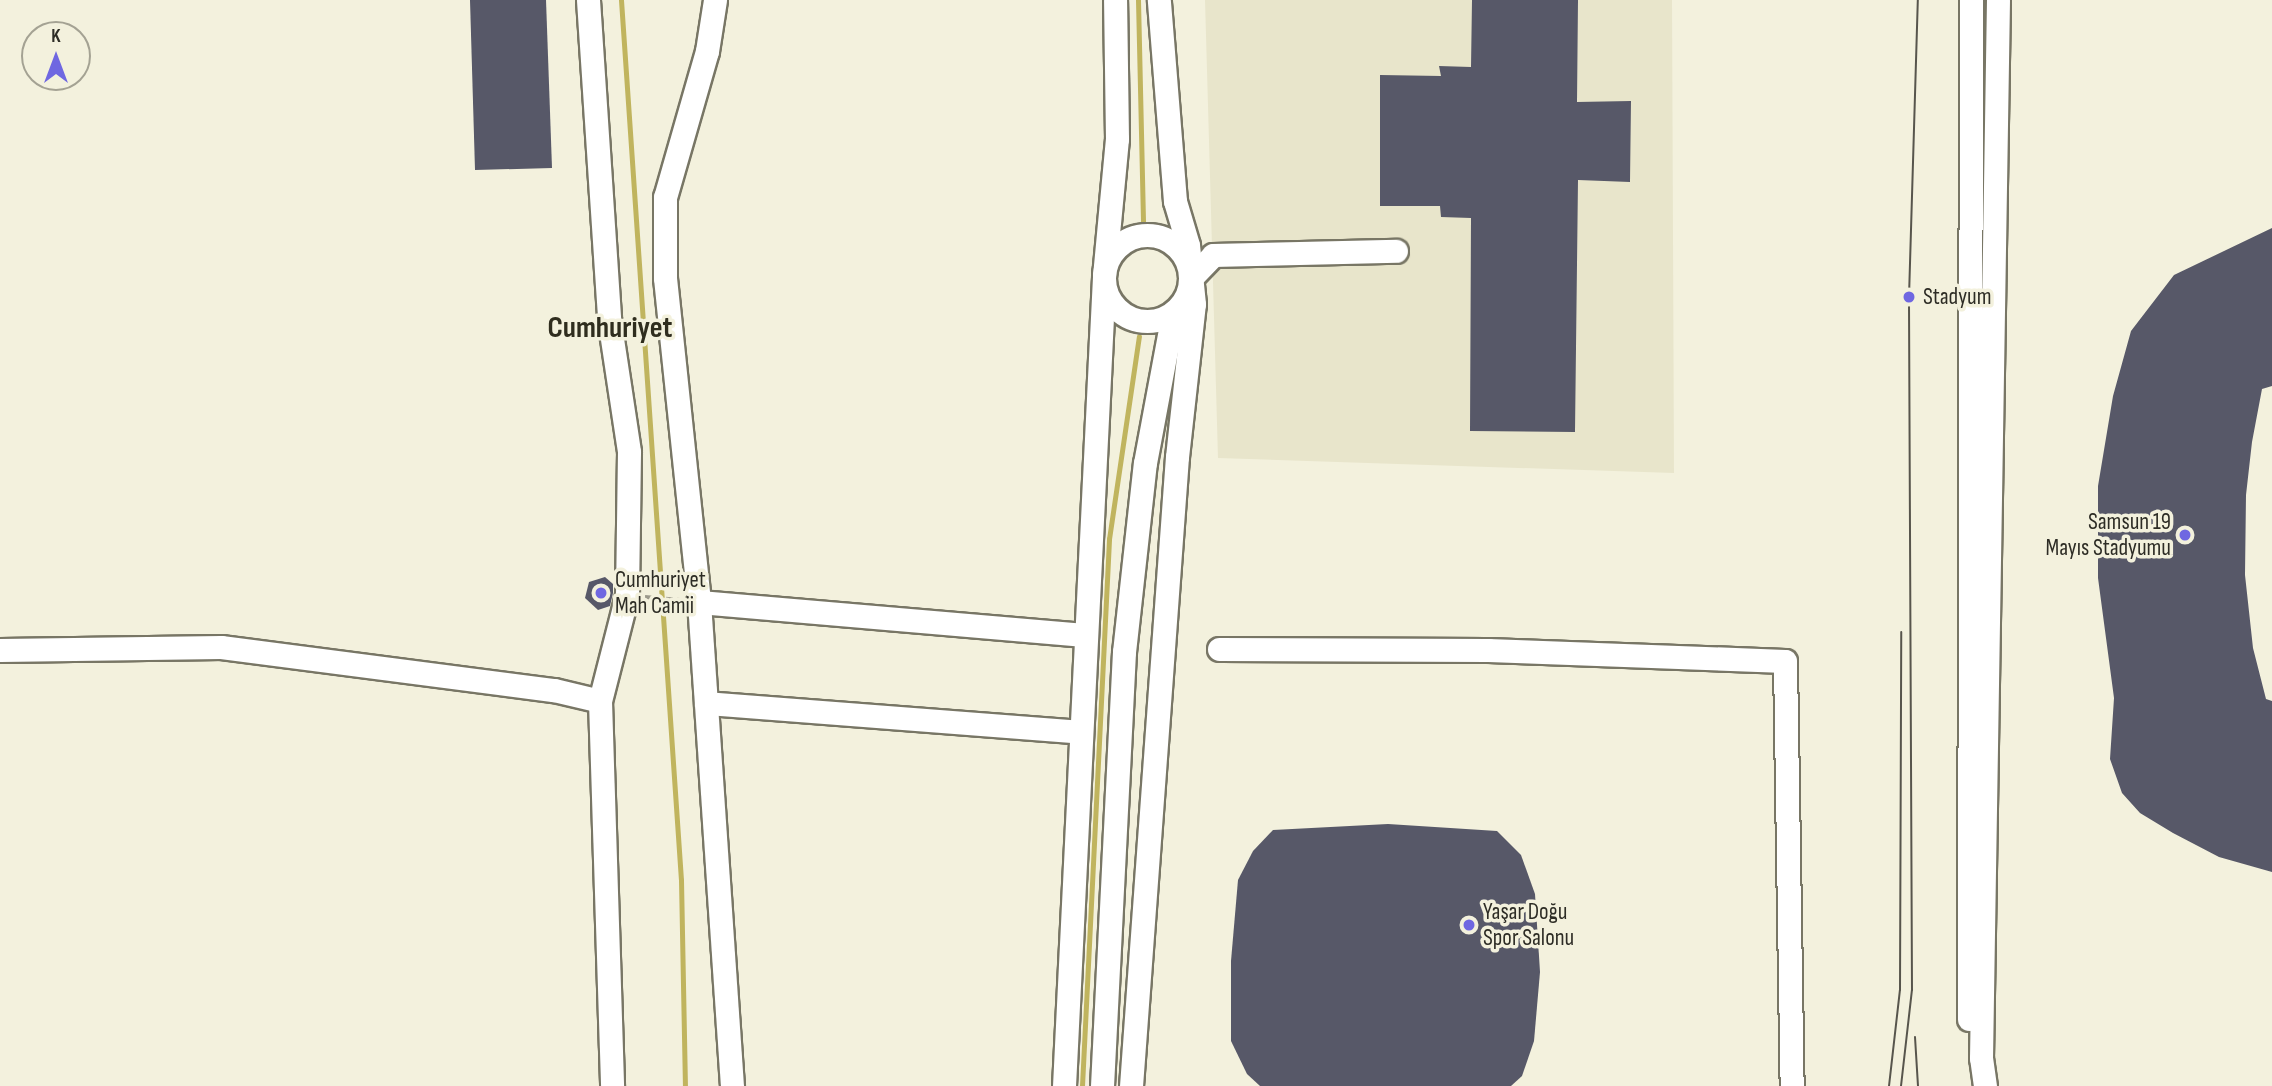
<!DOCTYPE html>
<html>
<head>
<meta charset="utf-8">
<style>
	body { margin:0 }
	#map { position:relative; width:2272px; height:1086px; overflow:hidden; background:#f3f1dd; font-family:"Sofia Sans Condensed",sans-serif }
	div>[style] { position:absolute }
	.built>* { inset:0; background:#e8e5cb }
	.stream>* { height:5px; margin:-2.5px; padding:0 2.5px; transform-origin:2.5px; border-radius:2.5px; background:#c0b45e }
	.building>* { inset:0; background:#575868 }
	.path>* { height:3.5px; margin-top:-1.75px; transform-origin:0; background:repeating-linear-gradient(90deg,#9b998b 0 7px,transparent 0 10.5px) }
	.roads { filter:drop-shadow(2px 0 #787665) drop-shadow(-2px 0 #787665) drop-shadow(0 2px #787665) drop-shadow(0 -2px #787665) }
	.minor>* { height:23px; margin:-11.5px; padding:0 11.5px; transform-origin:11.5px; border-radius:11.5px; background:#fff }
	.minor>.ring { margin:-11.5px; padding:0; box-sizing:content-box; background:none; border:23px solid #fff; border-radius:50% }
	.tram>* { height:2px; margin:-1px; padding:0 1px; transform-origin:1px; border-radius:1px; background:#57554c }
	.dots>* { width:19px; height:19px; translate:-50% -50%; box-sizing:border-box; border:4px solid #f3f1dd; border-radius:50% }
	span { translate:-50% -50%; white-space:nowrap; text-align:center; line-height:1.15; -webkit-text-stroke:7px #f3f1dd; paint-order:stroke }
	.poi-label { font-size:23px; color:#2d2c25 }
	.left { translate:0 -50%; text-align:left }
	.right { translate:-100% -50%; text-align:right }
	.district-label { font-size:30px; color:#2f2d1e; font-weight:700 }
	.north { position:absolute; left:21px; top:21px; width:70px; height:70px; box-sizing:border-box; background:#f3f1dd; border:2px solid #a4a293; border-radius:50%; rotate:0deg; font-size:19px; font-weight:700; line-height:28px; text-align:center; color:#2d2c25 }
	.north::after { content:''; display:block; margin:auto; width:24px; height:32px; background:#6f67e1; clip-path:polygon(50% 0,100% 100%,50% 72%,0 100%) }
</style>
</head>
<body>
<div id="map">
	<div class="built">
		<div style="clip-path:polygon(1205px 0,1672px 0,1674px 473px,1218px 458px)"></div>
	</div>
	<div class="stream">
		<div style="left:621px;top:0;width:882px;rotate:86.1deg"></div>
		<div style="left:681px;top:880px;width:206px;rotate:88.9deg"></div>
		<div style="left:1138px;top:0;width:225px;rotate:88.7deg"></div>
		<div style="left:1082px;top:1086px;width:548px;rotate:-87.17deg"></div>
		<div style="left:1109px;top:539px;width:205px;rotate:-81.6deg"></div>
	</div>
	<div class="building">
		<div style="clip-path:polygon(470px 0,546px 0,552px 168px,475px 170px)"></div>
		<div style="clip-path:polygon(1472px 0,1578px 0,1577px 102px,1631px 101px,1630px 182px,1578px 180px,1575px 432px,1470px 431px,1471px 218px,1441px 217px,1440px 206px,1380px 206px,1380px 75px,1441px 76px,1439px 66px,1471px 67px)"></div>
		<div style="clip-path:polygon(2272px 228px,2272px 386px,2262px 389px,2252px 442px,2246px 495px,2245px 575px,2253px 648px,2266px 699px,2272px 701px,2272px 872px,2219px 857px,2173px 833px,2140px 813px,2122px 793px,2110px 759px,2114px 698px,2098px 578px,2098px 486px,2113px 396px,2131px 331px,2174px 275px)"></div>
		<div style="clip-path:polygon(605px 577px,613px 584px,613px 593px,610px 606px,598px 610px,585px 598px,589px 582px)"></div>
		<div style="clip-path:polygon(1388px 824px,1497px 831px,1521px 855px,1535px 894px,1540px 972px,1534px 1041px,1522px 1076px,1511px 1086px,1260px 1086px,1247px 1074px,1231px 1041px,1231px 961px,1238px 880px,1253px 851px,1273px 830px)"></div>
	</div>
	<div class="path">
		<div style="left:645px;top:597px;width:35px;rotate:5deg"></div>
	</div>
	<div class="roads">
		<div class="minor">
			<div style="left:588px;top:0;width:320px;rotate:86.2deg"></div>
			<div style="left:609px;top:319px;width:134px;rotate:81.4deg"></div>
			<div style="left:629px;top:452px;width:143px;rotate:90.8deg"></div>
			<div style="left:627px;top:595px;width:109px;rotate:104.3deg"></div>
			<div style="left:600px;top:701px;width:385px;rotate:88.2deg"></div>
			<div style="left:715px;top:0;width:52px;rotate:98.9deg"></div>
			<div style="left:707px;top:51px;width:152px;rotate:106deg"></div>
			<div style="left:665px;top:197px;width:81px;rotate:90deg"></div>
			<div style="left:665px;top:278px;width:326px;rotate:84deg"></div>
			<div style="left:699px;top:602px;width:485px;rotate:86.1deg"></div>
			<div class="ring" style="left:1104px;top:235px;width:63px;height:63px"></div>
			<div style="left:1191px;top:278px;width:32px;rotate:-46deg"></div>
			<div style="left:1213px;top:255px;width:183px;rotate:-1.3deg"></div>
			<div style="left:699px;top:602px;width:387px;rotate:4.9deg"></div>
			<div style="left:1219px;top:649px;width:269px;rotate:0.2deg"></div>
			<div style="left:1488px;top:650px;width:297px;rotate:2.1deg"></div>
			<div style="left:1785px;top:661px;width:425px;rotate:89.1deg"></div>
			<div style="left:0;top:650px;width:221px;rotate:-0.8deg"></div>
			<div style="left:221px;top:647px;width:336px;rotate:7.4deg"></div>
			<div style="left:554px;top:690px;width:47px;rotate:13.4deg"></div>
			<div style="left:706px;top:703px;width:375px;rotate:4.4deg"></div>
			<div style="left:1969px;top:1019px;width:1019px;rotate:-89.89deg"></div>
			<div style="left:1064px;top:1086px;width:811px;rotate:-87.17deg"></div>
			<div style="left:1104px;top:276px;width:138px;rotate:-84.6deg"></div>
			<div style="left:1117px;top:139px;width:139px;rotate:-90.8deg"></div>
			<div style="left:1102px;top:1086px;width:435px;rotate:-87.1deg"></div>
			<div style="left:1124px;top:652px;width:190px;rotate:-83.7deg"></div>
			<div style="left:1145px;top:463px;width:153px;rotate:-79.4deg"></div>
			<div style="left:1131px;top:1086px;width:631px;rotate:-85.82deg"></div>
			<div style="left:1177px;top:457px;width:154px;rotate:-83.7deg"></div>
			<div style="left:1194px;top:304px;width:59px;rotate:-95.8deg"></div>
			<div style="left:1188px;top:245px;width:46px;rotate:-106.5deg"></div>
			<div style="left:1175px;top:201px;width:202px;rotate:-94.6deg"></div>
			<div style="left:1985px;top:1086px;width:28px;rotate:-98deg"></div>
			<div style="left:1981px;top:1058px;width:1058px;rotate:-89.08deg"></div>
		</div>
	</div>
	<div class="tram">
		<div style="left:1915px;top:1037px;width:49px;rotate:86.5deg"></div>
		<div style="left:1889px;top:1086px;width:97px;rotate:-83.5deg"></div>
		<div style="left:1900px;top:990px;width:358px;rotate:-89.8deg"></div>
		<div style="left:1901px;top:1086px;width:97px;rotate:-83.5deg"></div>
		<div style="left:1912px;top:990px;width:693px;rotate:-90.25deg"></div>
		<div style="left:1909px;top:297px;width:297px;rotate:-88.3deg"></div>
	</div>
	<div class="dots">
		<div style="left:1909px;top:297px;background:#6f67e1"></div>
		<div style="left:2185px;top:535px;background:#6f67e1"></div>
		<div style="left:601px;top:593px;background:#6f67e1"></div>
		<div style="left:1469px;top:925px;background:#6f67e1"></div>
	</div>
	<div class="poi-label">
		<span class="left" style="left:1923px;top:297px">Stadyum</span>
		<span class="right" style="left:2171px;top:535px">Samsun 19<br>Mayıs Stadyumu</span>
		<span class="left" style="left:615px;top:593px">Cumhuriyet<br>Mah Camii</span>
		<span class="left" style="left:1483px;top:925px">Yaşar Doğu<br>Spor Salonu</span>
	</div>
	<div class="district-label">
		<span style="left:610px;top:328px">Cumhuriyet</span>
	</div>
	<div class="north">K</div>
</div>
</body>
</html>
